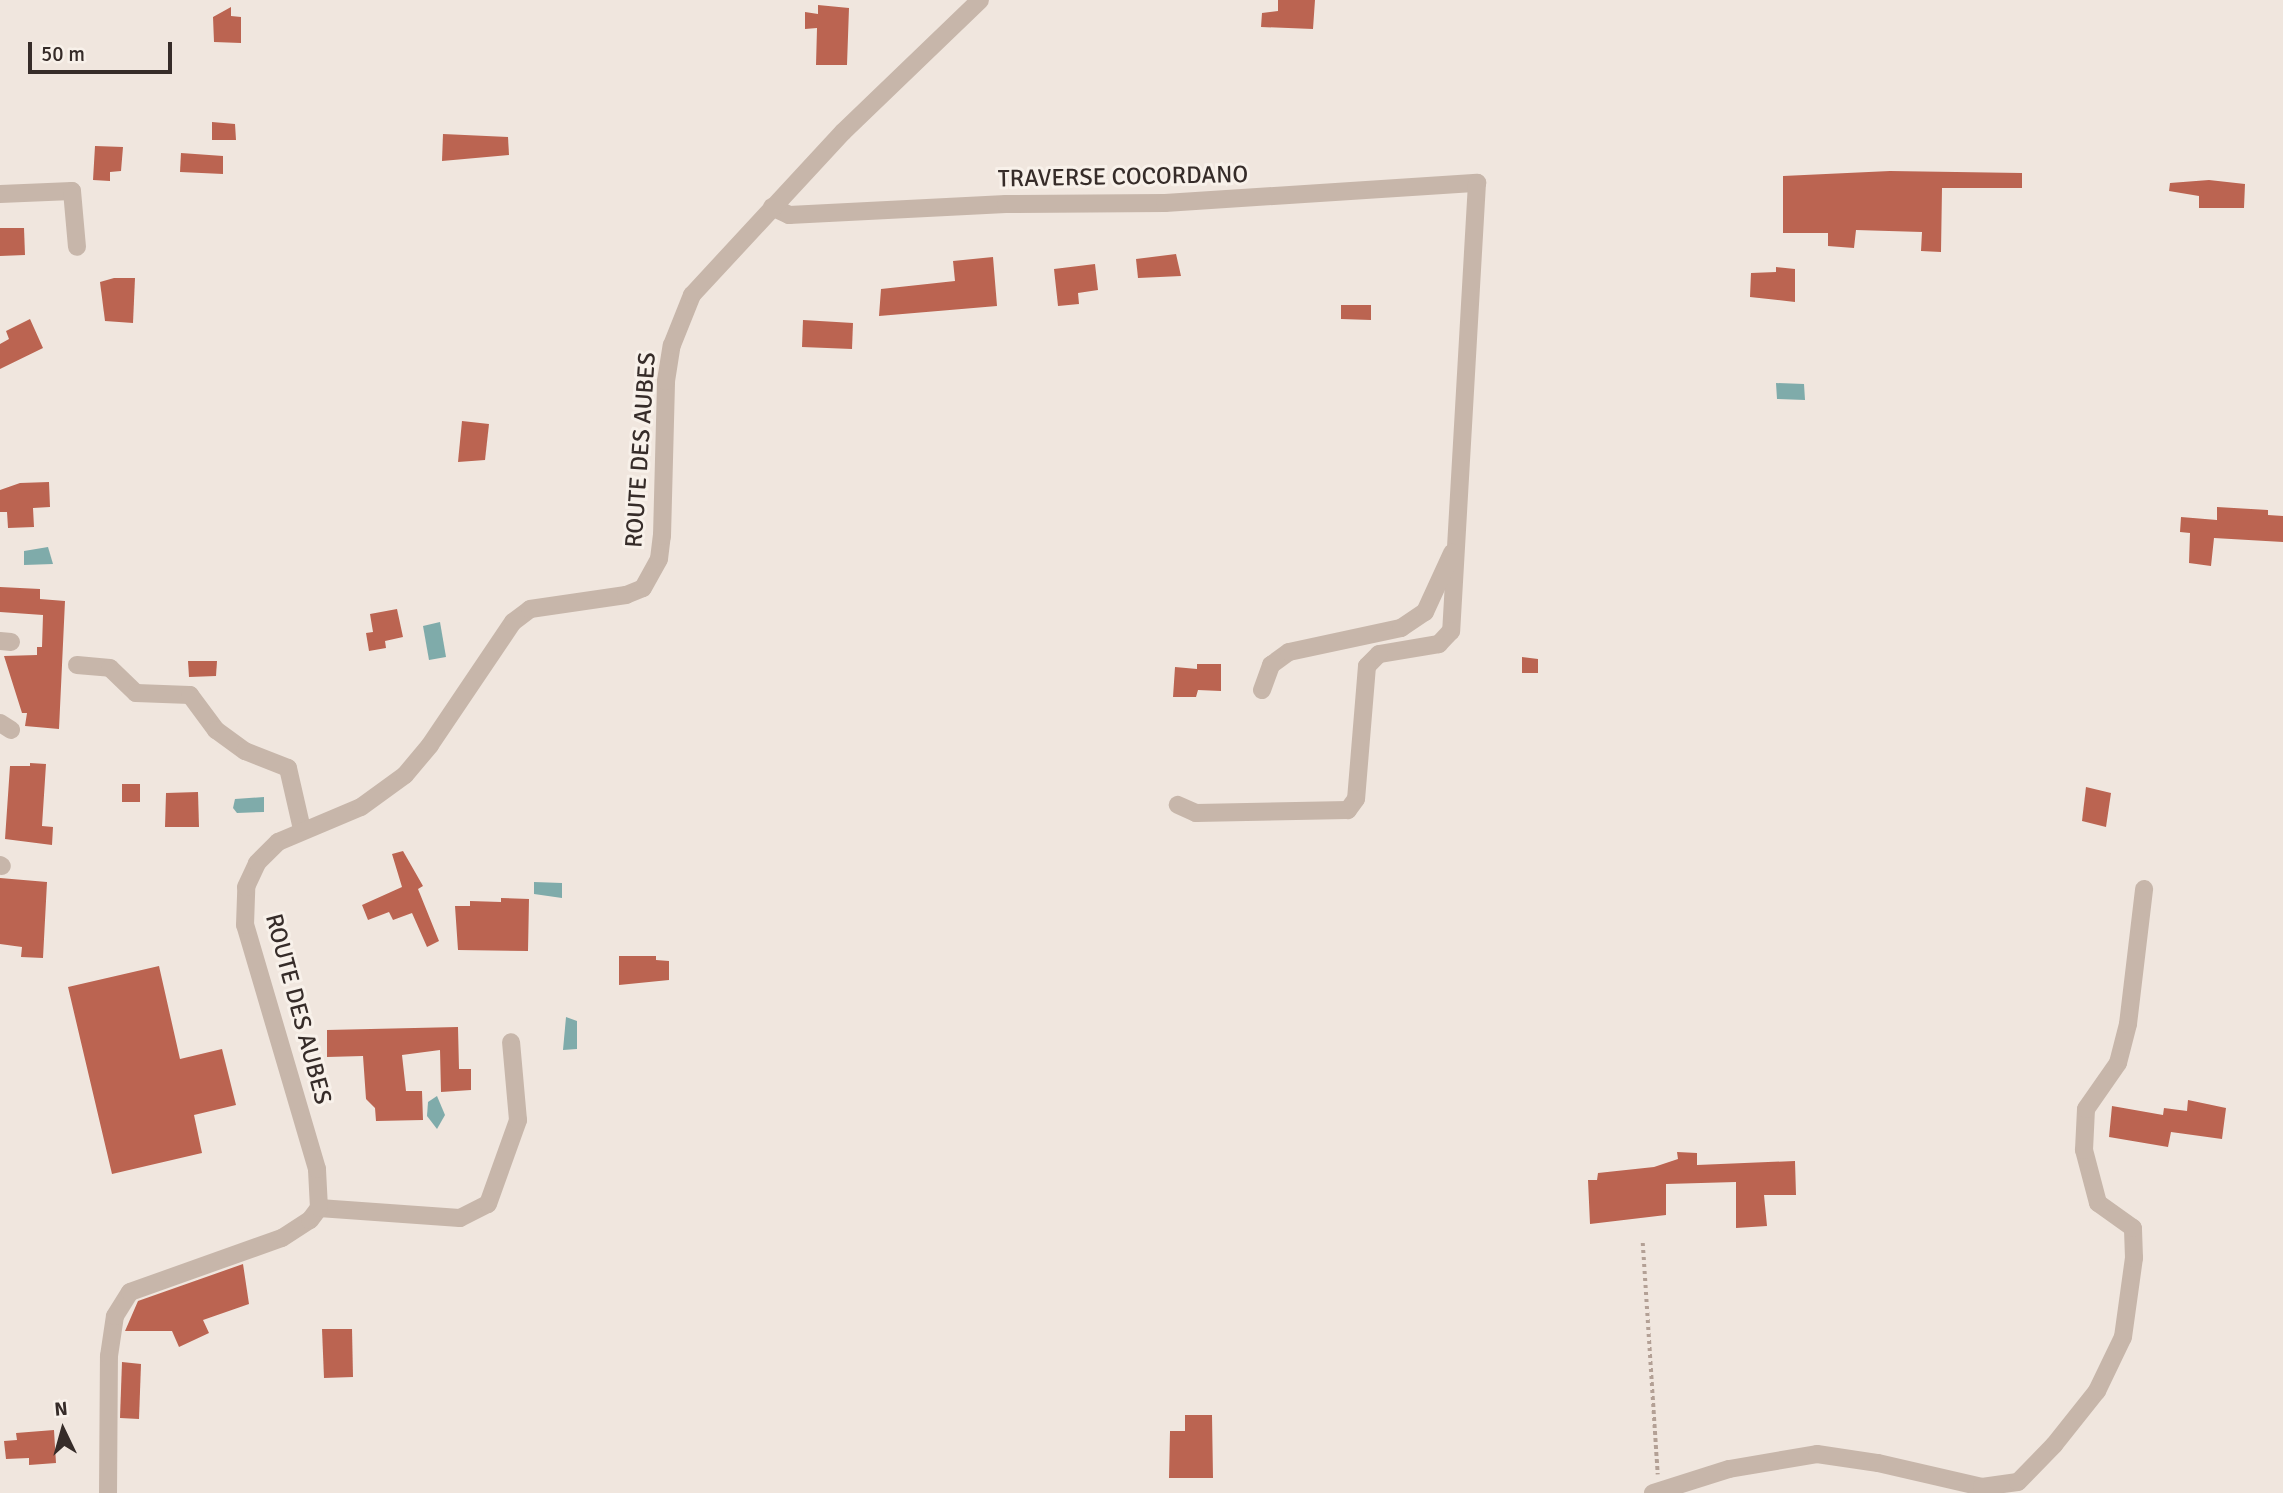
<!DOCTYPE html>
<html>
<head>
<meta charset="utf-8">
<style>
	body { margin:0 }
	#map { position:relative; width:2283px; height:1493px; overflow:hidden; background:#f0e6de; font-family:Signika,sans-serif }
	div>[style] { position:absolute }
	.water>* { inset:0; background:#7fabaa }
	.building>* { inset:0; background:#bb6451 }
	.path>* { height:3.5px; margin-top:-1.75px; transform-origin:0; background:repeating-linear-gradient(90deg,#b3a095 0 3.5px,transparent 0 7px) }
	.minor>* { height:18px; margin:-9px; padding:0 9px; transform-origin:9px; border-radius:9px; background:#c7b6aa }
	span { translate:-50% -50%; white-space:nowrap; text-align:center; line-height:1.15; -webkit-text-stroke:6px #f8f1ea; paint-order:stroke }
	.street-label { font-size:24px; color:#362c29 }
	.north { position:absolute; left:28px; top:1395px; width:70px; height:70px; -webkit-text-stroke:5px #f8f1ea; paint-order:stroke; rotate:355deg; font-size:19px; font-weight:700; line-height:28px; text-align:center; color:#362c29 }
	.north::after { content:''; display:block; margin:auto; width:24px; height:32px; background:#362c29; clip-path:polygon(50% 0,100% 100%,50% 72%,0 100%) }
	.scale { position:absolute; left:28px; top:42px; width:144px; height:32px; box-sizing:border-box; border:4px solid #362c29; border-top:0; padding-left:9px; font-size:21px; line-height:24px; white-space:nowrap; color:#362c29; -webkit-text-stroke:5px #f8f1ea; paint-order:stroke }
</style>
</head>
<body>
<div id="map">
	<div class="water">
		<div style="clip-path:polygon(1776px 383px,1804px 384px,1805px 400px,1777px 399px)"></div>
		<div style="clip-path:polygon(48px 547px,53px 564px,24px 565px,24px 551px)"></div>
		<div style="clip-path:polygon(440px 622px,446px 657px,429px 660px,423px 626px)"></div>
		<div style="clip-path:polygon(264px 797px,264px 812px,237px 813px,233px 808px,235px 799px)"></div>
		<div style="clip-path:polygon(534px 882px,562px 883px,562px 898px,534px 894px)"></div>
		<div style="clip-path:polygon(566px 1017px,577px 1021px,577px 1049px,563px 1050px)"></div>
		<div style="clip-path:polygon(437px 1096px,445px 1115px,437px 1129px,427px 1116px,428px 1102px)"></div>
	</div>
	<div class="building">
		<div style="clip-path:polygon(1278px 0,1315px 0,1313px 29px,1261px 27px,1262px 13px,1278px 11px)"></div>
		<div style="clip-path:polygon(818px 5px,849px 8px,847px 65px,816px 65px,817px 28px,805px 29px,805px 12px,818px 14px)"></div>
		<div style="clip-path:polygon(231px 7px,231px 16px,241px 17px,241px 43px,214px 42px,213px 17px)"></div>
		<div style="clip-path:polygon(212px 122px,235px 124px,236px 140px,212px 140px)"></div>
		<div style="clip-path:polygon(443px 134px,508px 137px,509px 155px,442px 161px)"></div>
		<div style="clip-path:polygon(95px 146px,123px 147px,121px 171px,110px 172px,110px 181px,93px 180px)"></div>
		<div style="clip-path:polygon(181px 153px,223px 156px,223px 174px,180px 172px)"></div>
		<div style="clip-path:polygon(1890px 171px,2022px 173px,2022px 188px,1942px 188px,1941px 252px,1921px 251px,1922px 232px,1856px 230px,1854px 248px,1828px 246px,1828px 233px,1783px 233px,1783px 176px)"></div>
		<div style="clip-path:polygon(2209px 180px,2245px 184px,2244px 208px,2199px 208px,2199px 196px,2169px 191px,2170px 183px)"></div>
		<div style="clip-path:polygon(0 228px,24px 228px,25px 255px,0 256px)"></div>
		<div style="clip-path:polygon(1176px 254px,1181px 276px,1138px 278px,1136px 259px)"></div>
		<div style="clip-path:polygon(993px 257px,997px 306px,879px 316px,881px 289px,955px 281px,953px 261px)"></div>
		<div style="clip-path:polygon(1095px 264px,1098px 290px,1078px 293px,1079px 304px,1058px 306px,1054px 269px)"></div>
		<div style="clip-path:polygon(1776px 267px,1795px 269px,1795px 302px,1750px 297px,1751px 273px,1776px 272px)"></div>
		<div style="clip-path:polygon(114px 278px,135px 278px,133px 323px,105px 321px,100px 282px)"></div>
		<div style="clip-path:polygon(1341px 305px,1371px 305px,1371px 320px,1341px 319px)"></div>
		<div style="clip-path:polygon(30px 319px,43px 348px,0 369px,0 344px,9px 339px,6px 331px)"></div>
		<div style="clip-path:polygon(803px 320px,853px 323px,852px 349px,802px 347px)"></div>
		<div style="clip-path:polygon(462px 421px,489px 424px,485px 460px,458px 462px)"></div>
		<div style="clip-path:polygon(49px 482px,50px 507px,33px 508px,34px 527px,8px 528px,7px 512px,0 512px,0 490px,20px 483px)"></div>
		<div style="clip-path:polygon(2217px 507px,2268px 510px,2268px 515px,2283px 516px,2283px 542px,2214px 538px,2211px 566px,2189px 563px,2190px 533px,2180px 532px,2181px 517px,2217px 520px)"></div>
		<div style="clip-path:polygon(0 587px,40px 589px,40px 599px,65px 601px,59px 729px,25px 726px,27px 713px,22px 713px,4px 656px,37px 655px,37px 647px,42px 647px,43px 615px,0 612px)"></div>
		<div style="clip-path:polygon(397px 609px,403px 637px,385px 641px,386px 648px,369px 651px,366px 633px,373px 632px,370px 614px)"></div>
		<div style="clip-path:polygon(1522px 657px,1538px 659px,1538px 673px,1522px 673px)"></div>
		<div style="clip-path:polygon(188px 661px,217px 661px,216px 676px,189px 677px)"></div>
		<div style="clip-path:polygon(1197px 664px,1221px 664px,1221px 691px,1198px 690px,1196px 697px,1173px 697px,1175px 667px,1197px 669px)"></div>
		<div style="clip-path:polygon(30px 763px,46px 764px,42px 826px,53px 827px,52px 845px,5px 839px,10px 766px,30px 766px)"></div>
		<div style="clip-path:polygon(122px 784px,140px 784px,140px 802px,122px 802px)"></div>
		<div style="clip-path:polygon(2086px 787px,2111px 793px,2106px 827px,2082px 821px)"></div>
		<div style="clip-path:polygon(198px 792px,199px 827px,165px 827px,166px 793px)"></div>
		<div style="clip-path:polygon(403px 851px,423px 886px,418px 889px,439px 941px,427px 947px,412px 913px,393px 920px,389px 912px,368px 920px,362px 905px,402px 887px,392px 854px)"></div>
		<div style="clip-path:polygon(0 878px,47px 882px,43px 958px,21px 957px,22px 947px,0 944px)"></div>
		<div style="clip-path:polygon(501px 898px,529px 899px,528px 951px,458px 950px,455px 906px,470px 906px,470px 901px,501px 902px)"></div>
		<div style="clip-path:polygon(619px 956px,656px 956px,656px 960px,669px 961px,669px 980px,619px 985px)"></div>
		<div style="clip-path:polygon(159px 966px,180px 1059px,222px 1049px,236px 1105px,194px 1115px,202px 1153px,112px 1174px,68px 987px)"></div>
		<div style="clip-path:polygon(458px 1027px,459px 1069px,471px 1069px,471px 1090px,441px 1092px,440px 1050px,402px 1055px,406px 1091px,422px 1091px,423px 1120px,376px 1121px,375px 1108px,366px 1099px,363px 1056px,327px 1057px,327px 1030px)"></div>
		<div style="clip-path:polygon(2188px 1100px,2226px 1108px,2222px 1139px,2171px 1132px,2168px 1147px,2109px 1137px,2112px 1106px,2163px 1115px,2164px 1108px,2187px 1111px)"></div>
		<div style="clip-path:polygon(1677px 1152px,1697px 1153px,1697px 1165px,1795px 1161px,1796px 1195px,1764px 1195px,1767px 1226px,1736px 1228px,1736px 1182px,1666px 1184px,1666px 1215px,1590px 1224px,1588px 1180px,1597px 1180px,1598px 1173px,1654px 1167px,1678px 1159px)"></div>
		<div style="clip-path:polygon(243px 1264px,249px 1304px,203px 1320px,209px 1333px,179px 1347px,172px 1331px,125px 1331px,138px 1301px)"></div>
		<div style="clip-path:polygon(322px 1329px,352px 1329px,353px 1377px,324px 1378px)"></div>
		<div style="clip-path:polygon(122px 1362px,141px 1364px,139px 1419px,120px 1418px)"></div>
		<div style="clip-path:polygon(1185px 1415px,1212px 1415px,1213px 1478px,1169px 1478px,1170px 1431px,1185px 1431px)"></div>
		<div style="clip-path:polygon(54px 1430px,56px 1463px,29px 1465px,29px 1458px,6px 1459px,4px 1441px,17px 1440px,16px 1433px)"></div>
	</div>
	<div class="path">
		<div style="left:1643px;top:1243px;width:232px;rotate:86.3deg"></div>
	</div>
	<div class="minor">
		<div style="left:0;top:194px;width:72px;rotate:-2.4deg"></div>
		<div style="left:72px;top:191px;width:56px;rotate:84.9deg"></div>
		<div style="left:772px;top:207px;width:19px;rotate:25deg"></div>
		<div style="left:789px;top:215px;width:217px;rotate:-2.9deg"></div>
		<div style="left:1006px;top:204px;width:159px;rotate:-0.4deg"></div>
		<div style="left:1165px;top:203px;width:313px;rotate:-3.7deg"></div>
		<div style="left:1477px;top:183px;width:449px;rotate:93.3deg"></div>
		<div style="left:1451px;top:631px;width:18px;rotate:133deg"></div>
		<div style="left:1439px;top:644px;width:61px;rotate:170.5deg"></div>
		<div style="left:1379px;top:654px;width:17px;rotate:135deg"></div>
		<div style="left:1367px;top:666px;width:133px;rotate:94.7deg"></div>
		<div style="left:1356px;top:799px;width:14px;rotate:126deg"></div>
		<div style="left:1348px;top:810px;width:152px;rotate:178.9deg"></div>
		<div style="left:1196px;top:813px;width:20px;rotate:-156deg"></div>
		<div style="left:0;top:641px;width:11px;rotate:5deg"></div>
		<div style="left:77px;top:665px;width:33px;rotate:5deg"></div>
		<div style="left:110px;top:668px;width:36px;rotate:44deg"></div>
		<div style="left:136px;top:693px;width:54px;rotate:2.1deg"></div>
		<div style="left:190px;top:695px;width:44px;rotate:53.4deg"></div>
		<div style="left:216px;top:730px;width:36px;rotate:36deg"></div>
		<div style="left:245px;top:751px;width:46px;rotate:21.6deg"></div>
		<div style="left:288px;top:768px;width:63px;rotate:77.1deg"></div>
		<div style="left:1262px;top:690px;width:27px;rotate:-70deg"></div>
		<div style="left:1271px;top:665px;width:22px;rotate:-36deg"></div>
		<div style="left:1289px;top:652px;width:115px;rotate:-12.1deg"></div>
		<div style="left:1401px;top:628px;width:29px;rotate:-34deg"></div>
		<div style="left:1425px;top:612px;width:65px;rotate:-65.4deg"></div>
		<div style="left:0;top:723px;width:13px;rotate:32deg"></div>
		<div style="left:0;top:865px;width:2px;rotate:27deg"></div>
		<div style="left:319px;top:1208px;width:141px;rotate:4.1deg"></div>
		<div style="left:460px;top:1218px;width:31px;rotate:-27deg"></div>
		<div style="left:488px;top:1204px;width:89px;rotate:-70.3deg"></div>
		<div style="left:518px;top:1120px;width:78px;rotate:-95.1deg"></div>
		<div style="left:108px;top:1493px;width:137px;rotate:-89.6deg"></div>
		<div style="left:109px;top:1356px;width:40px;rotate:-81.5deg"></div>
		<div style="left:115px;top:1316px;width:28px;rotate:-58deg"></div>
		<div style="left:130px;top:1292px;width:161px;rotate:-19.6deg"></div>
		<div style="left:282px;top:1238px;width:33px;rotate:-33deg"></div>
		<div style="left:310px;top:1220px;width:15px;rotate:-53deg"></div>
		<div style="left:319px;top:1208px;width:39px;rotate:-93deg"></div>
		<div style="left:317px;top:1169px;width:254px;rotate:-106.4deg"></div>
		<div style="left:245px;top:925px;width:38px;rotate:-88deg"></div>
		<div style="left:246px;top:887px;width:26px;rotate:-65deg"></div>
		<div style="left:257px;top:863px;width:30px;rotate:-45deg"></div>
		<div style="left:278px;top:842px;width:90px;rotate:-22.9deg"></div>
		<div style="left:361px;top:807px;width:54px;rotate:-36deg"></div>
		<div style="left:405px;top:775px;width:39px;rotate:-50deg"></div>
		<div style="left:430px;top:745px;width:148px;rotate:-56deg"></div>
		<div style="left:513px;top:622px;width:21px;rotate:-37deg"></div>
		<div style="left:530px;top:609px;width:97px;rotate:-8.3deg"></div>
		<div style="left:626px;top:595px;width:18px;rotate:-22deg"></div>
		<div style="left:643px;top:588px;width:33px;rotate:-61deg"></div>
		<div style="left:659px;top:559px;width:23px;rotate:-83deg"></div>
		<div style="left:662px;top:536px;width:155px;rotate:-88.5deg"></div>
		<div style="left:666px;top:381px;width:36px;rotate:-81deg"></div>
		<div style="left:672px;top:345px;width:54px;rotate:-68.2deg"></div>
		<div style="left:692px;top:295px;width:222px;rotate:-47.2deg"></div>
		<div style="left:843px;top:132px;width:190px;rotate:-43.9deg"></div>
		<div style="left:1653px;top:1493px;width:80px;rotate:-17.5deg"></div>
		<div style="left:1729px;top:1469px;width:89px;rotate:-9.7deg"></div>
		<div style="left:1817px;top:1454px;width:62px;rotate:8.4deg"></div>
		<div style="left:1878px;top:1463px;width:107px;rotate:13deg"></div>
		<div style="left:1982px;top:1487px;width:36px;rotate:-8deg"></div>
		<div style="left:2018px;top:1482px;width:52px;rotate:-45.8deg"></div>
		<div style="left:2054px;top:1445px;width:69px;rotate:-51.5deg"></div>
		<div style="left:2097px;top:1391px;width:60px;rotate:-64.3deg"></div>
		<div style="left:2123px;top:1337px;width:80px;rotate:-82.1deg"></div>
		<div style="left:2134px;top:1258px;width:30px;rotate:-92deg"></div>
		<div style="left:2133px;top:1228px;width:43px;rotate:-144.5deg"></div>
		<div style="left:2098px;top:1203px;width:55px;rotate:-104.8deg"></div>
		<div style="left:2084px;top:1150px;width:41px;rotate:-87.2deg"></div>
		<div style="left:2086px;top:1109px;width:56px;rotate:-55.2deg"></div>
		<div style="left:2118px;top:1063px;width:40px;rotate:-75.6deg"></div>
		<div style="left:2128px;top:1024px;width:136px;rotate:-83.2deg"></div>
	</div>
	<div class="street-label">
		<span style="left:1123px;top:177px;rotate:-1deg">TRAVERSE COCORDANO</span>
		<span style="left:641px;top:450px;rotate:-86deg">ROUTE DES AUBES</span>
		<span style="left:298px;top:1009px;rotate:75deg">ROUTE DES AUBES</span>
	</div>
	<div class="north">N</div>
	<div class="scale">50 m</div>
</div>
</body>
</html>
